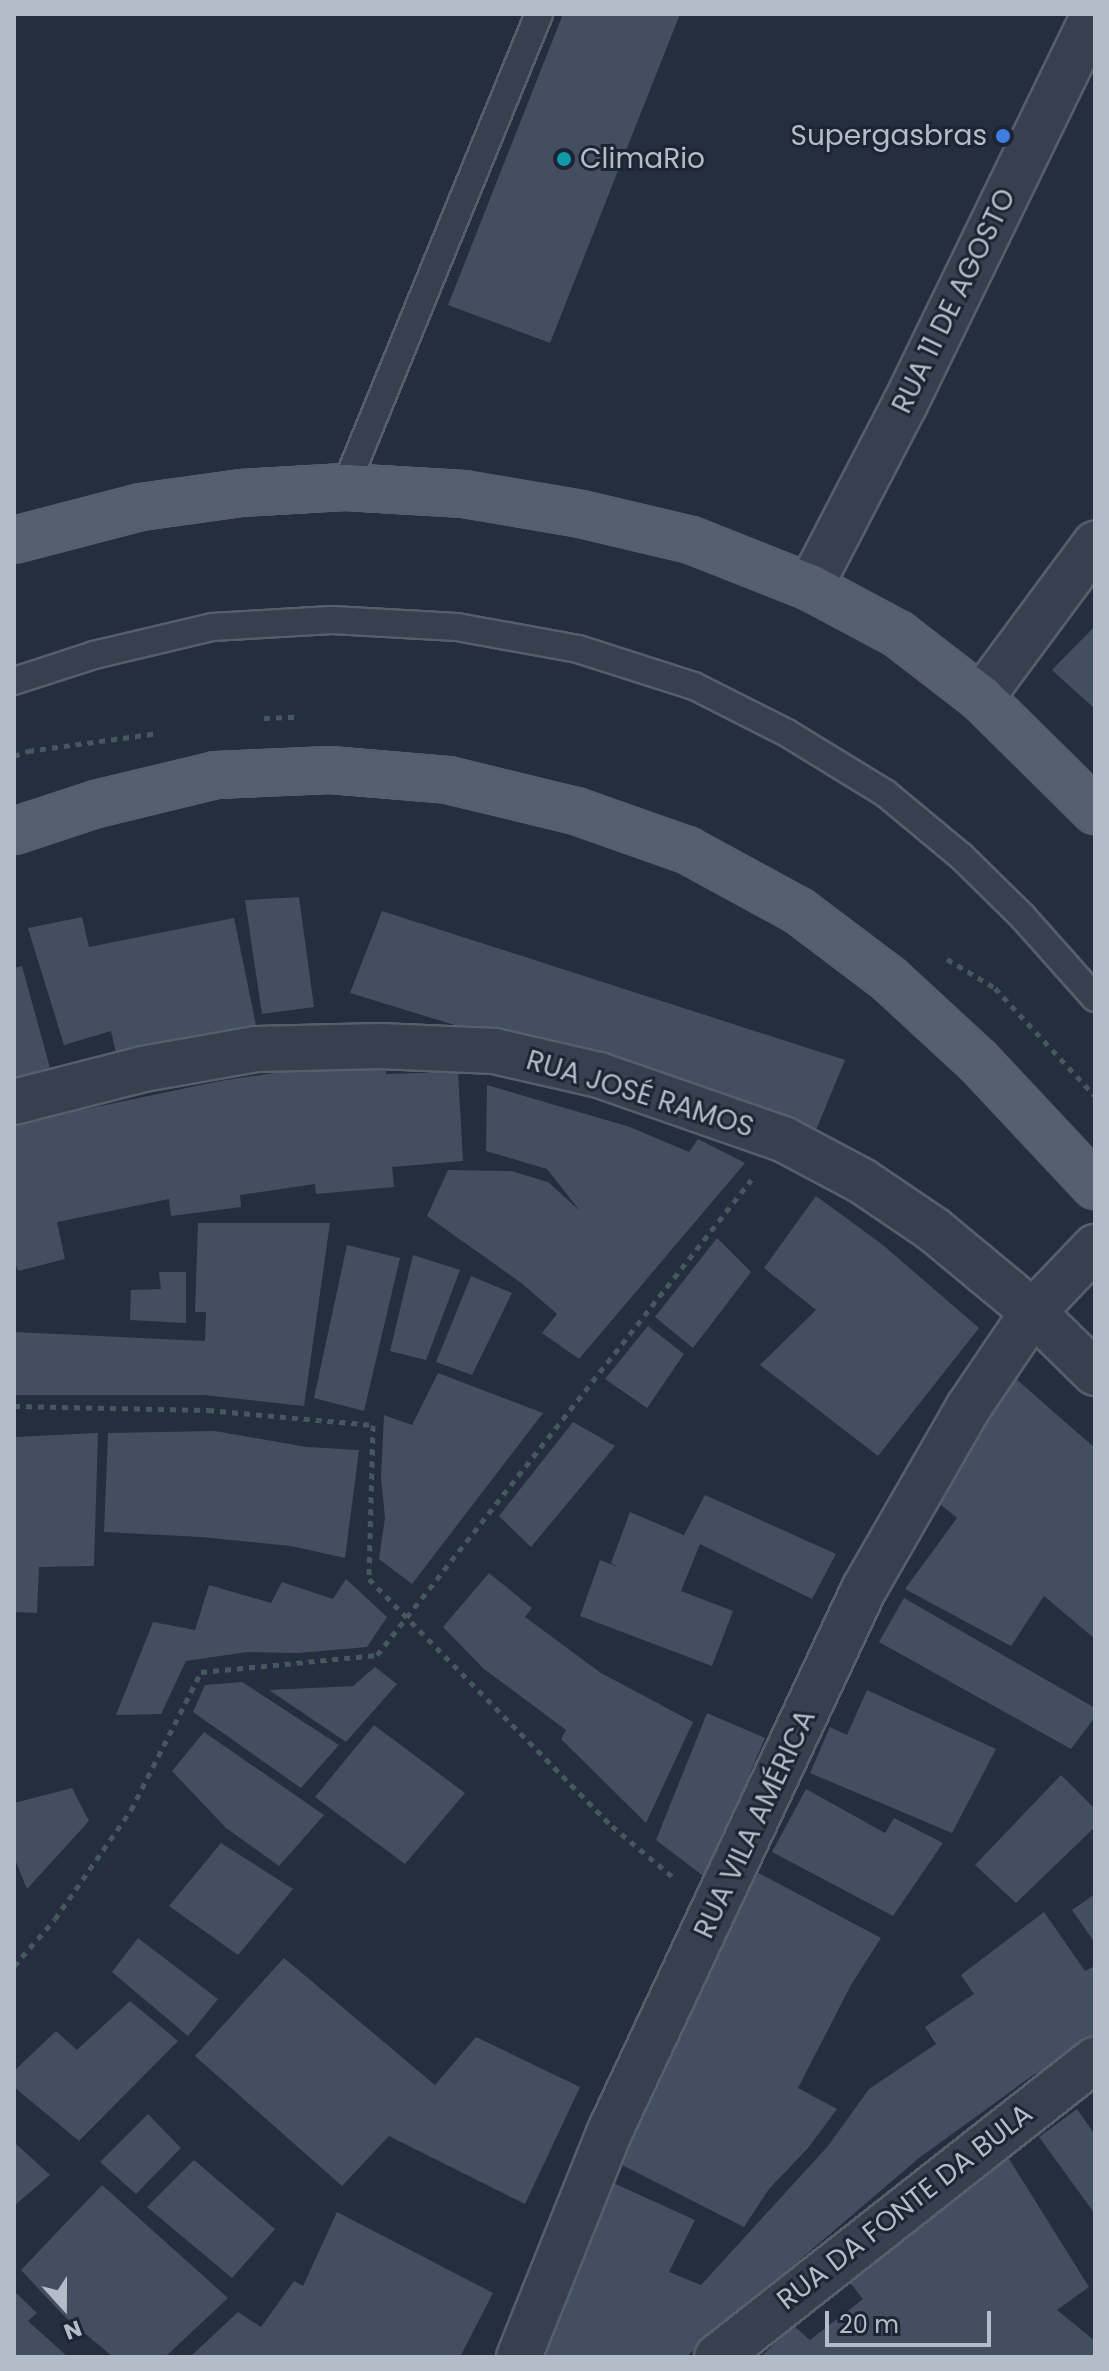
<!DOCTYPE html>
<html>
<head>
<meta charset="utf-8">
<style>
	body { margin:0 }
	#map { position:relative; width:1109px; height:2371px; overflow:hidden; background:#242e3f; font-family:Poppins,sans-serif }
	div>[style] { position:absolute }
	.building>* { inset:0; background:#434e61 }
	.path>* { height:5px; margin-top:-2.5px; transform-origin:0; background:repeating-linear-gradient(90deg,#44585d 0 6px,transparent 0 12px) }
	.roads { filter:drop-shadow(2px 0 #565e6c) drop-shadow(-2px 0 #565e6c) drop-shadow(0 2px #565e6c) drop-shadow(0 -2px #565e6c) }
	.lane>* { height:26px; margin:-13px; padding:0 13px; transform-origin:13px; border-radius:13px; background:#38404f }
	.street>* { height:44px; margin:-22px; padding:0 22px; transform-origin:22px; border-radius:22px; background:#38404f }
	.primary>* { height:44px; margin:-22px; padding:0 22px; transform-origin:22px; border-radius:22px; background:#565f6f }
	.dots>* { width:22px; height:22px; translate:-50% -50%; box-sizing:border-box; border:4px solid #1d2534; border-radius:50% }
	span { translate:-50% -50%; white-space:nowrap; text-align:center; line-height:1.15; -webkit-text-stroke:6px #1d2534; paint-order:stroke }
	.poi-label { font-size:28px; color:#b4bbc9 }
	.right { translate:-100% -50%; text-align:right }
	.left { translate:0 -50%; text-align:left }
	.street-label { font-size:28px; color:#b4bbc9 }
	.frame { position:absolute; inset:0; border:16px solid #b4bbc9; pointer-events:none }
	.north { position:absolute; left:24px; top:2267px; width:80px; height:80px; -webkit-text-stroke:6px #1d2534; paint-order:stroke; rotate:159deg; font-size:22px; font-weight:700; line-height:32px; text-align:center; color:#b4bbc9 }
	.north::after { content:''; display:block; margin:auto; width:28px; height:36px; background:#b4bbc9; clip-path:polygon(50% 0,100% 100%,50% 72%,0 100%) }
	.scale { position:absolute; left:825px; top:2311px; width:166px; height:36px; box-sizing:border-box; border:4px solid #b4bbc9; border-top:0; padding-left:10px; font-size:24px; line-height:28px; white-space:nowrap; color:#b4bbc9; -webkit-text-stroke:6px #1d2534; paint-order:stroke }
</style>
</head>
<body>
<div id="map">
	<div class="building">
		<div style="clip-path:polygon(563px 14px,680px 14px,550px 343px,448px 305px)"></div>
		<div style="clip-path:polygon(1095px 626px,1095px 709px,1052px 670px)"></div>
		<div style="clip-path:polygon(299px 897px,314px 1007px,262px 1014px,245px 900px)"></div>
		<div style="clip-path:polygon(382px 911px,845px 1060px,814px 1135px,350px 993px)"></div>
		<div style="clip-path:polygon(82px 917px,89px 947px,234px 918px,258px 1035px,119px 1066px,111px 1031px,64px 1045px,28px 928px)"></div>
		<div style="clip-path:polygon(22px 966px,50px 1068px,14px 1079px,14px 968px)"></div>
		<div style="clip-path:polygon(386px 1065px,386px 1074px,458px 1072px,463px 1161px,392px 1167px,394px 1187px,316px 1194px,315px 1184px,240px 1195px,241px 1207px,171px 1216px,169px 1199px,57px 1222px,65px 1259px,18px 1271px,14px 1260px,14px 1124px,220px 1081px,300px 1069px)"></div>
		<div style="clip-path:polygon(487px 1085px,630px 1127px,689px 1152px,698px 1139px,745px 1163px,579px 1359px,542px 1333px,557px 1314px,520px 1282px,427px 1216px,448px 1170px,511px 1171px,548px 1182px,580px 1211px,547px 1169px,486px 1151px)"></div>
		<div style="clip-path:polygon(816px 1196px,883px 1245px,979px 1328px,878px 1456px,760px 1365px,816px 1310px,764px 1268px)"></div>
		<div style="clip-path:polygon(198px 1223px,330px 1223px,304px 1406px,204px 1395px,14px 1395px,14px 1332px,205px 1341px,206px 1312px,195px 1312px)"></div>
		<div style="clip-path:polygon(717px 1238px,751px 1272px,693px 1348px,655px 1317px)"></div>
		<div style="clip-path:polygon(347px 1245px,400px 1258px,364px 1411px,314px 1398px)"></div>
		<div style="clip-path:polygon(413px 1255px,460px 1270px,426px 1360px,390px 1351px)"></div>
		<div style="clip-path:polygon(159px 1272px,186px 1272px,186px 1323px,130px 1320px,131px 1290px,161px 1289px)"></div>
		<div style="clip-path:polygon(471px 1276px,512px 1293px,472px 1375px,436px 1362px)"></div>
		<div style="clip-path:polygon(648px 1326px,684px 1354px,647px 1408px,605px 1379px)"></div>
		<div style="clip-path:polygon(438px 1373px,543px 1413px,412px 1584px,379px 1559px,385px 1518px,381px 1477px,384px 1415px,412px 1425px)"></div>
		<div style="clip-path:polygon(1015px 1378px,1095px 1448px,1095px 1639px,1044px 1596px,1011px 1646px,905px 1589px,957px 1518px,936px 1501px)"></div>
		<div style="clip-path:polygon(573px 1422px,615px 1446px,531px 1547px,499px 1516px)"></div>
		<div style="clip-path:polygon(215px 1431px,306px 1447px,359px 1450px,345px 1558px,291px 1546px,201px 1537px,104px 1532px,108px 1433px)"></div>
		<div style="clip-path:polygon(98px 1433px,94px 1566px,39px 1567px,37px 1613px,14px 1612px,14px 1437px)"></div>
		<div style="clip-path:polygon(705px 1495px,836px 1554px,812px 1599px,700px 1544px,681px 1591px,733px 1611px,712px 1666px,580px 1616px,600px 1560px,618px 1567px,611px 1563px,630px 1512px,684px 1535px)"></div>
		<div style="clip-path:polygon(489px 1573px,532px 1608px,525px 1617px,601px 1673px,693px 1722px,646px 1823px,561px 1739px,566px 1730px,484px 1669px,443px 1627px)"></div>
		<div style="clip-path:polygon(346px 1579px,387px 1617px,367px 1647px,298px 1653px,247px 1652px,186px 1661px,161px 1714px,116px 1715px,153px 1622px,195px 1630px,209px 1585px,271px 1603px,282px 1582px,333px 1599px)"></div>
		<div style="clip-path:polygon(904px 1598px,1095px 1708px,1095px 1717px,1071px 1749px,879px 1642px)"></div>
		<div style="clip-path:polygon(375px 1667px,397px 1684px,346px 1742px,269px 1690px,353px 1686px)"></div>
		<div style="clip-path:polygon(242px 1682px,339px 1745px,301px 1788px,193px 1712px,205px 1685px)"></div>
		<div style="clip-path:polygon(867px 1690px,996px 1749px,952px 1833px,810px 1773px,830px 1727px,847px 1735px)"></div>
		<div style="clip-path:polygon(707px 1713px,765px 1738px,706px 1878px,656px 1840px)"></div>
		<div style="clip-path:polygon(374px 1725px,465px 1793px,405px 1864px,315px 1797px)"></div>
		<div style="clip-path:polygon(204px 1732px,324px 1815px,279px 1866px,226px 1828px,172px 1771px)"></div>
		<div style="clip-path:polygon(1061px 1775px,1095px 1809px,1095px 1827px,1016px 1903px,975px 1865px)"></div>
		<div style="clip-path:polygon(72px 1788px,89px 1821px,27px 1889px,14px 1857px,14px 1803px)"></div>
		<div style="clip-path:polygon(806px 1789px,885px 1833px,894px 1818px,943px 1843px,893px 1916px,772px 1852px)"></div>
		<div style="clip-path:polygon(221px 1843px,293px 1889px,238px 1955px,169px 1906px)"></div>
		<div style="clip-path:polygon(757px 1872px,881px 1938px,851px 1985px,798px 2088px,837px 2109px,808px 2148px,769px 2189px,744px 2227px,616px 2162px,682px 2032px)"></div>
		<div style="clip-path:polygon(1095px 1894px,1095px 1943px,1072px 1910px)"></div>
		<div style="clip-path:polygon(1044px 1912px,1085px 1971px,1095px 1966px,1095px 2038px,1032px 2076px,919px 2158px,686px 2357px,535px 2357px,609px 2181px,695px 2220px,669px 2272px,701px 2285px,828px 2146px,869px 2089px,936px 2044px,925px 2027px,974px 1994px,961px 1975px)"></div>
		<div style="clip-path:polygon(138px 1938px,218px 1999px,188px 2036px,112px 1972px)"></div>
		<div style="clip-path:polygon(284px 1958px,435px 2085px,476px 2037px,580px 2087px,525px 2204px,389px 2136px,342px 2186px,195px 2056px)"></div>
		<div style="clip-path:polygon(130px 2001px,178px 2041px,79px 2141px,14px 2087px,14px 2071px,56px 2031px,77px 2050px)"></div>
		<div style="clip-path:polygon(1077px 2109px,1095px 2135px,1095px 2214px,1039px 2137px)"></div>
		<div style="clip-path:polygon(148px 2114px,181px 2148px,136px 2194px,100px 2162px)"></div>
		<div style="clip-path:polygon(14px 2142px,50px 2175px,14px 2206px)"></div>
		<div style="clip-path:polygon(1006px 2154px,1089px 2287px,1057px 2310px,1095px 2341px,1095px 2357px,760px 2357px,794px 2326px,810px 2340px,863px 2299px,847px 2279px)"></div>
		<div style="clip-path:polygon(194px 2160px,275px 2229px,232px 2278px,147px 2207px)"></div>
		<div style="clip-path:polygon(102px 2185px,228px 2298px,165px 2357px,113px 2357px,63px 2315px,21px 2270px)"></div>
		<div style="clip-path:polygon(337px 2212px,493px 2293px,460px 2357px,190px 2357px,238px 2312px,261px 2327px,294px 2281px,303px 2286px)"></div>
		<div style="clip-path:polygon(14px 2291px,37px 2313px,28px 2321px,68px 2357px,14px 2357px)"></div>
	</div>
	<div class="path">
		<div style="left:264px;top:718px;width:33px;rotate:-2deg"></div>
		<div style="left:14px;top:756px;width:15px;rotate:-20deg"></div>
		<div style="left:28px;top:751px;width:132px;rotate:-7.8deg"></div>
		<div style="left:947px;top:959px;width:56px;rotate:31.1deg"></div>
		<div style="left:995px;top:988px;width:147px;rotate:47.2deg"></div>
		<div style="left:14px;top:1406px;width:194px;rotate:1.2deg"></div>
		<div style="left:208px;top:1410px;width:166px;rotate:5.2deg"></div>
		<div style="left:373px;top:1425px;width:154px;rotate:91.5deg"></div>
		<div style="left:369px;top:1579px;width:346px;rotate:45.5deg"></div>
		<div style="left:612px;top:1826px;width:80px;rotate:39.9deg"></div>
		<div style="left:14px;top:1966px;width:62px;rotate:-48.9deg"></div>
		<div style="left:55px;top:1919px;width:133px;rotate:-55.1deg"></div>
		<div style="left:131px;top:1810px;width:155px;rotate:-63.1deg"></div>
		<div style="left:201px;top:1672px;width:177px;rotate:-5.5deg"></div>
		<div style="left:377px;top:1655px;width:605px;rotate:-51.78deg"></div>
	</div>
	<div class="roads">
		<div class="lane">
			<div style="left:345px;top:487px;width:511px;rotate:-67.7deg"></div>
			<div style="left:14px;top:681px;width:84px;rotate:-18deg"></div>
			<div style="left:94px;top:655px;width:121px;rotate:-13.3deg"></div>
			<div style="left:212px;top:627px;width:120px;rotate:-3.3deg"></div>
			<div style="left:332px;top:620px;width:125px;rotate:3.2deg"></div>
			<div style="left:457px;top:627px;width:123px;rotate:10.3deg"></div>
			<div style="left:578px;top:649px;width:122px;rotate:17.7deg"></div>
			<div style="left:694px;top:686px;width:104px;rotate:26.8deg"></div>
			<div style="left:787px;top:733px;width:115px;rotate:31.5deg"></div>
			<div style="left:885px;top:793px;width:99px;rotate:39.7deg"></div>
			<div style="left:961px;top:856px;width:87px;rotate:44.5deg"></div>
			<div style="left:1023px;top:917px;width:108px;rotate:48.4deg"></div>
		</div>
		<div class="street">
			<div style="left:810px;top:587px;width:206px;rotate:-62.6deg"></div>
			<div style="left:905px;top:404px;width:433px;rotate:-64.1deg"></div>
			<div style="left:981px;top:698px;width:192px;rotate:-53.5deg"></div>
			<div style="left:14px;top:1102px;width:133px;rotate:-14.3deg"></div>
			<div style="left:143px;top:1069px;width:115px;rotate:-10deg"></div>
			<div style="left:256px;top:1049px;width:124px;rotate:-1.4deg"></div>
			<div style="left:380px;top:1046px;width:114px;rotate:2.5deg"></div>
			<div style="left:494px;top:1051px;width:108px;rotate:12.9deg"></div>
			<div style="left:599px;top:1075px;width:195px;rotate:19.2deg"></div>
			<div style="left:783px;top:1139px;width:89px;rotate:28deg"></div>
			<div style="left:862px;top:1181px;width:86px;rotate:34.1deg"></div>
			<div style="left:933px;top:1229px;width:130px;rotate:39.7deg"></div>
			<div style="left:1033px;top:1312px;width:87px;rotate:44.5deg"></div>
			<div style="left:519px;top:2357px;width:241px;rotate:-68.1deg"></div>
			<div style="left:609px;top:2133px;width:601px;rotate:-64.89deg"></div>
			<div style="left:864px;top:1589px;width:209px;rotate:-60.1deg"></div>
			<div style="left:968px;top:1408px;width:116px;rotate:-55.9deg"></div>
			<div style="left:1033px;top:1312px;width:90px;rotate:-46.4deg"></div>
			<div style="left:717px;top:2357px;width:481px;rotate:-38.2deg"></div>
		</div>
		<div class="primary">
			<div style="left:14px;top:540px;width:131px;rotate:-14.6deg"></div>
			<div style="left:141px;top:507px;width:101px;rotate:-8deg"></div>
			<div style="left:241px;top:493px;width:104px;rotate:-3.3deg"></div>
			<div style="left:345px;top:487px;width:119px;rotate:3.4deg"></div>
			<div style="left:464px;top:494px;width:119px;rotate:9.7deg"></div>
			<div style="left:581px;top:514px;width:113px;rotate:13.3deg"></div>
			<div style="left:691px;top:540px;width:128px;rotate:21.6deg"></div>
			<div style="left:810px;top:587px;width:100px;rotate:28.1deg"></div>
			<div style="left:898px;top:634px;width:105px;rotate:37.6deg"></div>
			<div style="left:981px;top:698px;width:161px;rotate:44.7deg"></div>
			<div style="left:14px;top:831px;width:86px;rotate:-18.2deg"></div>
			<div style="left:96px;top:804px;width:123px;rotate:-13.6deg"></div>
			<div style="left:216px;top:775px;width:114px;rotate:-2.5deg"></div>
			<div style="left:330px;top:770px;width:118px;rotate:4.8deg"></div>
			<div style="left:448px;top:780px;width:132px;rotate:13.6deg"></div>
			<div style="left:576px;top:811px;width:118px;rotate:19.4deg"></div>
			<div style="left:687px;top:850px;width:128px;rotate:28.6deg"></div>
			<div style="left:799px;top:911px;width:113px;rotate:37.1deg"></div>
			<div style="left:889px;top:979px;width:122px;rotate:42.7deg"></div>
			<div style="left:979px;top:1062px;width:170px;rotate:46.9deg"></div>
		</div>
	</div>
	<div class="dots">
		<div style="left:1003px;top:136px;background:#3f7fe0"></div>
		<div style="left:564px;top:159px;background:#0f9aa8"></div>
	</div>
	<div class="poi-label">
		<span class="right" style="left:987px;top:136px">Supergasbras</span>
		<span class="left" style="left:580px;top:159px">ClimaRio</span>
	</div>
	<div class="street-label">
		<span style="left:954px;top:301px;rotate:-64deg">RUA 11 DE AGOSTO</span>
		<span style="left:640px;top:1094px;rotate:17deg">RUA JOSÉ RAMOS</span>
		<span style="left:755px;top:1824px;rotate:-65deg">RUA VILA AMÉRICA</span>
		<span style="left:905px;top:2207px;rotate:-38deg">RUA DA FONTE DA BULA</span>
	</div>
	<div class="frame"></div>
	<div class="north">N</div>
	<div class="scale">20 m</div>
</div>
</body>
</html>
